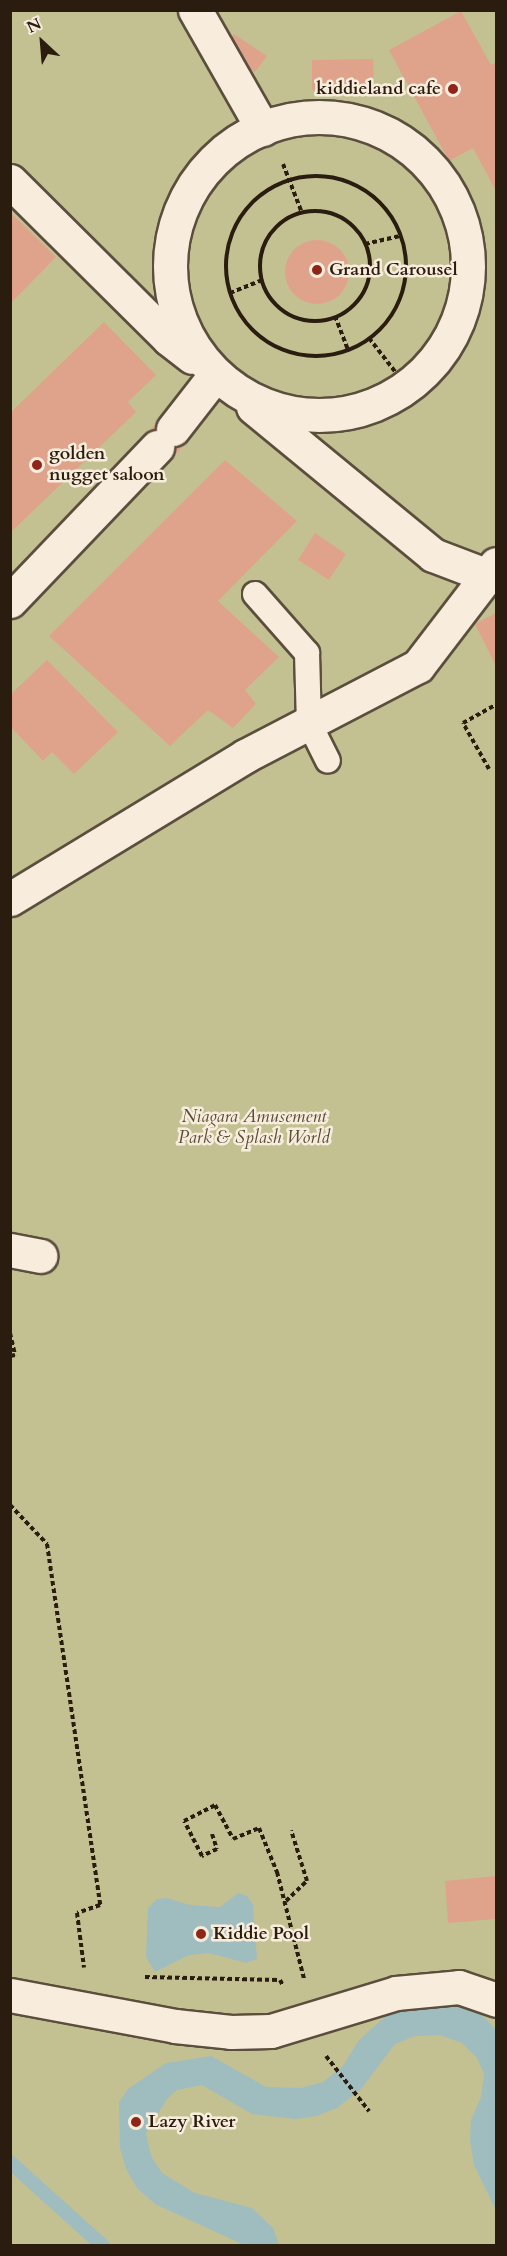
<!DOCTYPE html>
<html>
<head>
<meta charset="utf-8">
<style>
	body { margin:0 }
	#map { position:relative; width:507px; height:2256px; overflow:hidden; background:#f4e3cb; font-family:Cardo,serif }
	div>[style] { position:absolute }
	.green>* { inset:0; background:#c3c192 }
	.water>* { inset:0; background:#9fbcbf }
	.stream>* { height:14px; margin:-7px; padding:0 7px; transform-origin:7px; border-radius:7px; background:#9fbcbf }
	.building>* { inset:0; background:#dfa38c }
	.round { border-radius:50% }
	.path>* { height:4px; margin-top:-2px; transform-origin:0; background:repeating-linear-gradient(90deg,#2a1c0e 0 4.5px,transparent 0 7.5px) }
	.path>.ring { margin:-2px; padding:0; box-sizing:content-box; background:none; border:4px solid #2a1c0e; border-radius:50% }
	.roads { filter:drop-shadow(2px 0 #5c4e3d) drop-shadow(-2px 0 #5c4e3d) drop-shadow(0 2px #5c4e3d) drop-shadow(0 -2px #5c4e3d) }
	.lane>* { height:24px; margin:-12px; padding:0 12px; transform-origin:12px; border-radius:12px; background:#f8eddd }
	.street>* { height:33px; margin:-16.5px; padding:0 16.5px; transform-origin:16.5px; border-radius:16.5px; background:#f8eddd }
	.street>.ring { margin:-16.5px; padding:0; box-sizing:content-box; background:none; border:33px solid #f8eddd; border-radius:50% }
	.dots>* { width:16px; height:16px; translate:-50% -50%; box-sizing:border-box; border:3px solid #f8eddd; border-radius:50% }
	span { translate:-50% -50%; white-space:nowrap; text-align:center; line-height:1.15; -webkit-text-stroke:5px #f8eddd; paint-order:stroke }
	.poi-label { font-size:18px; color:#2a1c0e; font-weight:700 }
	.right { translate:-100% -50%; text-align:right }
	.left { translate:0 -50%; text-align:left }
	.park-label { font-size:18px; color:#584e36; font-style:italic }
	.frame { position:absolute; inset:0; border:12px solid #2a1c0e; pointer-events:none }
	.north { position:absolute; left:12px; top:12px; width:60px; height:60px; -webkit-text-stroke:4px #f8eddd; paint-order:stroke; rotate:334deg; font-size:16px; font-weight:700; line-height:24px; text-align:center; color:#2a1c0e }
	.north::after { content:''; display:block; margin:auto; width:21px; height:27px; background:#2a1c0e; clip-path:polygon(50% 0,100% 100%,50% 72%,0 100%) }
</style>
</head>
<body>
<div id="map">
	<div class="green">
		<div style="clip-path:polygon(11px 11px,496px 11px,496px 2245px,11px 2246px)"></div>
	</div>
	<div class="water">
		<div style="clip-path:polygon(238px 1893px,247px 1896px,253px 1905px,257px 1959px,246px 1963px,209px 1953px,189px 1955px,155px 1972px,146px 1957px,148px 1908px,157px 1899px,167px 1898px,190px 1905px,220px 1907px)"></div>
		<div style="clip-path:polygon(456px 1999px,475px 2007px,496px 2030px,496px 2210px,474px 2165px,470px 2140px,471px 2120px,481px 2097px,484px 2074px,477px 2058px,462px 2043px,440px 2035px,415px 2036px,395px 2044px,361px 2089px,337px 2108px,316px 2116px,295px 2119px,252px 2114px,202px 2085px,177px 2090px,167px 2099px,146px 2133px,151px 2156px,162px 2173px,195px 2193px,252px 2208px,273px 2228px,279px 2245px,244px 2245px,155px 2204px,137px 2188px,126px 2169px,120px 2148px,119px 2102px,128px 2089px,166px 2063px,211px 2056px,266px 2087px,301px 2088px,323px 2082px,343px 2066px,359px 2040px,387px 2015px)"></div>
	</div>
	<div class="stream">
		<div style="left:10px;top:2162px;width:125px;rotate:42.1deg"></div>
	</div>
	<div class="building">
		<div style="clip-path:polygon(461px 11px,491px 65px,496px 62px,496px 191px,473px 148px,449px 161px,389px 50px)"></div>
		<div style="clip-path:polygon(234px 34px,267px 56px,255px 72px,224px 51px)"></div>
		<div style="clip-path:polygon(373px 59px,374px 89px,312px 90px,312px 60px)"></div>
		<div style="clip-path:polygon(10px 212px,56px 257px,10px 304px)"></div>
		<div class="round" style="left:285px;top:240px;width:64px;height:64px"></div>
		<div style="clip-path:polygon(104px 322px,156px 375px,128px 402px,136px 412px,10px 533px,10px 413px)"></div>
		<div style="clip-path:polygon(161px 418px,187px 442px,170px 460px,144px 436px)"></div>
		<div style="clip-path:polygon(225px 460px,297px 521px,218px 601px,279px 657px,245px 690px,256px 704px,233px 728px,208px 710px,170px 746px,49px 636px)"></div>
		<div style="clip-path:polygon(315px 533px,346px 554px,329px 580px,298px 560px)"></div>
		<div style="clip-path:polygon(496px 613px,496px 666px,475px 624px)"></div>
		<div style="clip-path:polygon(47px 660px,118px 732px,74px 774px,52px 752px,43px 761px,10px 726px,10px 695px)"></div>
		<div style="clip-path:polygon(496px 1876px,496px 1919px,448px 1923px,445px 1881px)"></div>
	</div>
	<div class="path">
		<div style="left:283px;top:164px;width:53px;rotate:68.8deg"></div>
		<div class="ring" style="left:226px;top:176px;width:176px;height:176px"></div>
		<div class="ring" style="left:260px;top:211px;width:106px;height:106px"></div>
		<div style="left:365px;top:244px;width:37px;rotate:-13deg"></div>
		<div style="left:230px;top:293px;width:35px;rotate:-22deg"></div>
		<div style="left:335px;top:316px;width:36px;rotate:69deg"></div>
		<div style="left:369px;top:338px;width:62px;rotate:52.2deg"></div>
		<div style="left:489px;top:769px;width:53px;rotate:-119.5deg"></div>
		<div style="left:463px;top:723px;width:38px;rotate:-29deg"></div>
		<div style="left:10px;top:1333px;width:23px;rotate:77deg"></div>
		<div style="left:15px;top:1355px;width:5px;rotate:169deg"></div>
		<div style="left:10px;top:1505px;width:54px;rotate:46.5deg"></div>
		<div style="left:47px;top:1544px;width:365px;rotate:81.6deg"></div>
		<div style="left:100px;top:1905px;width:24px;rotate:161deg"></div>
		<div style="left:77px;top:1913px;width:55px;rotate:82.7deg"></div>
		<div style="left:212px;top:1834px;width:16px;rotate:72deg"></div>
		<div style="left:217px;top:1849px;width:17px;rotate:155deg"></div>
		<div style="left:202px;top:1856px;width:39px;rotate:-117deg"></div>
		<div style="left:184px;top:1821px;width:35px;rotate:-27deg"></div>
		<div style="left:215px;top:1805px;width:38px;rotate:62deg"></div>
		<div style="left:233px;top:1839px;width:28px;rotate:-23deg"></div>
		<div style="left:259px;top:1828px;width:48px;rotate:67.8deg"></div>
		<div style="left:277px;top:1872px;width:110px;rotate:75.8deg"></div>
		<div style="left:286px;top:1901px;width:29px;rotate:-44deg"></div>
		<div style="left:307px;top:1881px;width:53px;rotate:-107.4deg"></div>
		<div style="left:145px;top:1977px;width:135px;rotate:1.3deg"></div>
		<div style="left:280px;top:1980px;width:7px;rotate:63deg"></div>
		<div style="left:326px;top:2056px;width:70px;rotate:52deg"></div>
	</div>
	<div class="roads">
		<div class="lane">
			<div style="left:255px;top:594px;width:79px;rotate:48.6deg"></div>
			<div style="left:307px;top:653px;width:70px;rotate:88.4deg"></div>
			<div style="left:309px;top:723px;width:42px;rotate:63.4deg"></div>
		</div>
		<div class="street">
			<div style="left:195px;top:10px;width:137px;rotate:60.3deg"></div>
			<div class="ring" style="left:170px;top:117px;width:265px;height:265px"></div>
			<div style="left:10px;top:181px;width:224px;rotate:44.8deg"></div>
			<div style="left:169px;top:339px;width:29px;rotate:38deg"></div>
			<div style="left:253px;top:407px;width:233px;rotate:39.4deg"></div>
			<div style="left:433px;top:555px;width:59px;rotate:20.9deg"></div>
			<div style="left:173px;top:429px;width:68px;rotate:-52.1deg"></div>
			<div style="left:10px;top:601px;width:213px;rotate:-46.3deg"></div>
			<div style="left:10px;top:899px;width:275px;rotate:-31.3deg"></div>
			<div style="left:245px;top:756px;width:195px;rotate:-27.5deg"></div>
			<div style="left:418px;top:666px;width:128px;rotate:-52.6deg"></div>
			<div style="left:10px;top:1250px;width:31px;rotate:11deg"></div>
			<div style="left:10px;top:1995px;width:168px;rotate:10.6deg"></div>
			<div style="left:175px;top:2026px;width:56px;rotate:6.1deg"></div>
			<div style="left:231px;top:2032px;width:40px;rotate:-1.4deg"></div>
			<div style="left:271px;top:2031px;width:131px;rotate:-16.9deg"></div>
			<div style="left:396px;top:1993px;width:63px;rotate:-5.4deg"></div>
			<div style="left:459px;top:1987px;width:39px;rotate:19deg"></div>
		</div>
	</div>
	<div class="dots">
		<div style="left:453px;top:89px;background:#8f2418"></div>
		<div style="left:317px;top:270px;background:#8f2418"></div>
		<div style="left:37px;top:465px;background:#8f2418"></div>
		<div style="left:201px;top:1934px;background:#8f2418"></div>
		<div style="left:136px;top:2122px;background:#8f2418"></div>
	</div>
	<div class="poi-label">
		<span class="right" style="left:441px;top:89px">kiddieland cafe</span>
		<span class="left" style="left:329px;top:270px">Grand Carousel</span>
		<span class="left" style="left:49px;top:465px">golden<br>nugget saloon</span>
		<span class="left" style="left:213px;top:1934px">Kiddie Pool</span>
		<span class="left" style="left:148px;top:2122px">Lazy River</span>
	</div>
	<div class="park-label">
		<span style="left:254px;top:1128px">Niagara Amusement<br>Park &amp; Splash World</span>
	</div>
	<div class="frame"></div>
	<div class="north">N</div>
</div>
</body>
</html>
